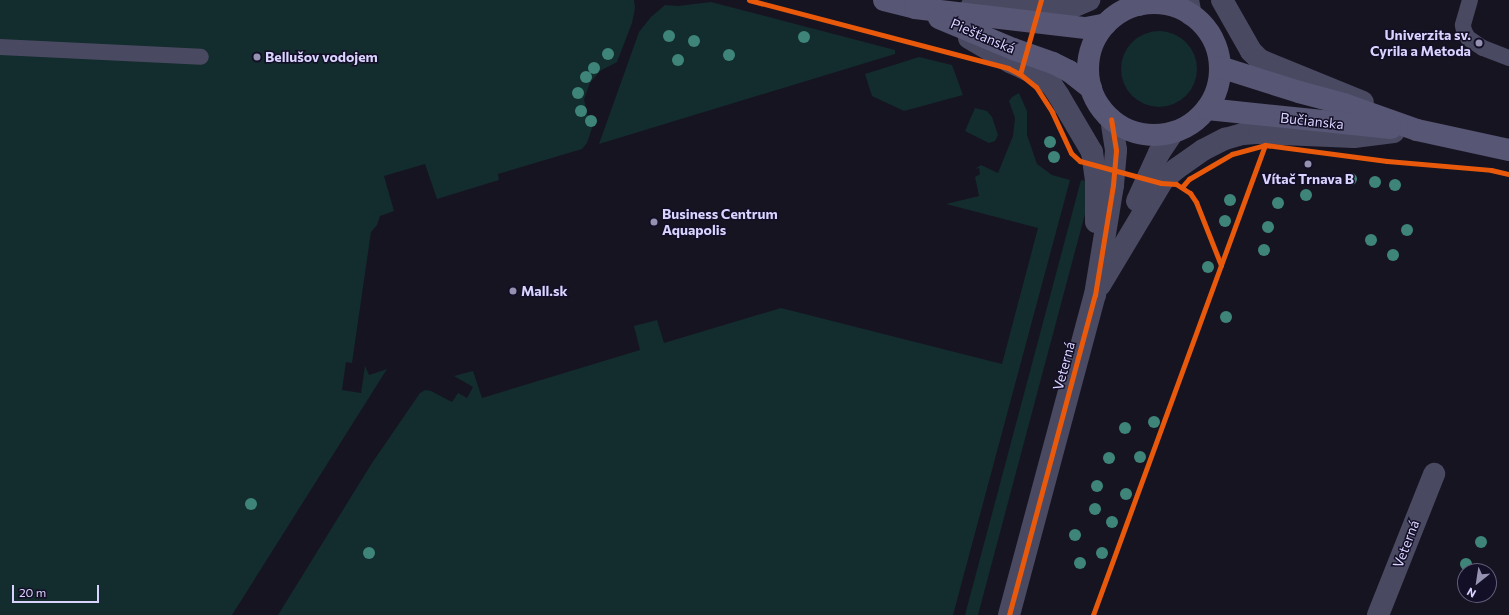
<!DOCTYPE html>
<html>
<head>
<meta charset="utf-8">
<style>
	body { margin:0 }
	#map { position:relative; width:1509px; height:615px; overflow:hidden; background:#161421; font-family:Commissioner,sans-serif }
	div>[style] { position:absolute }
	.green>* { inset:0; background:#132c2d }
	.round { border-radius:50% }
	.lane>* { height:16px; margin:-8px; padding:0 8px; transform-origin:8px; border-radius:8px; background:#4a4962 }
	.street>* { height:22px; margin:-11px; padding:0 11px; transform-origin:11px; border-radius:11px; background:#4a4962 }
	.secondary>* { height:22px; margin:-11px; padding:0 11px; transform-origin:11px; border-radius:11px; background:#575674 }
	.secondary>.ring { margin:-11px; padding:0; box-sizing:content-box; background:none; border:22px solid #575674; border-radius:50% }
	.cycleway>* { height:5px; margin:-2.5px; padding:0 2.5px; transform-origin:2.5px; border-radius:2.5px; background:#e8590c }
	.trees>* { width:12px; height:12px; margin:-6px; border-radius:50%; background:#3e8478 }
	.dots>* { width:11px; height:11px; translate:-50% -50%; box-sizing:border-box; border:2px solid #130f26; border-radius:50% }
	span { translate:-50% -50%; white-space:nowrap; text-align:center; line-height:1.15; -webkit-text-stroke:3px #130f26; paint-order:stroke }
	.poi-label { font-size:14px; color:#d9d4ff; font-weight:700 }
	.right { translate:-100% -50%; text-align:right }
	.left { translate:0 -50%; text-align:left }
	.street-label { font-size:14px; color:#d9d4ff }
	.north { position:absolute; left:1457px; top:563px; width:40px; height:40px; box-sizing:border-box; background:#130f26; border:1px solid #625e7d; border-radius:50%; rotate:210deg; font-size:11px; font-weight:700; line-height:16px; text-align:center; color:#d9d4ff }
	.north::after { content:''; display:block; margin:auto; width:14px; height:18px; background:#9591b1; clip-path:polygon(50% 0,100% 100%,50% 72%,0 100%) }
	.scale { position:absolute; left:12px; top:585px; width:87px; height:18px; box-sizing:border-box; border:2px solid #d9d4ff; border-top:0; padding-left:5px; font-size:12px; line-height:14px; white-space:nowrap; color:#d9d4ff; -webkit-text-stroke:3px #130f26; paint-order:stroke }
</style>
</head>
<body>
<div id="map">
	<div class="green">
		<div style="clip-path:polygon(0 0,634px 0,635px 8px,632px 23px,617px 62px,600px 71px,590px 83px,584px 99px,587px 114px,593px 125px,587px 143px,582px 149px,498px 174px,499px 180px,437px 199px,425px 164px,384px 176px,394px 211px,380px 216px,377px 225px,371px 232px,352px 363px,346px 362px,342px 390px,361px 393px,365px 366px,369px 375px,387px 369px,232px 615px,0 615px)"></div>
		<div style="clip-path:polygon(711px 2px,895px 50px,895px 54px,599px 144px,639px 32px,651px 17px,665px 5px,678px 6px)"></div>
		<div class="round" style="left:1121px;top:31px;width:76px;height:76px"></div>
		<div style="clip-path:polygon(919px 57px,952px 65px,963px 95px,904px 111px,872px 96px,865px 74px)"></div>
		<div style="clip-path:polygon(1019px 93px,1027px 111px,1027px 135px,1037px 164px,1052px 175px,1070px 180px,953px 615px,278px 615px,372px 463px,420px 393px,425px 390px,431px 391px,452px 402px,458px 393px,467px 398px,473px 387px,454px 376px,473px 371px,482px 398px,640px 350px,634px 326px,657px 320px,664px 343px,781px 308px,1002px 364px,1038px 228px,946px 204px,979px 196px,975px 177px,980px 174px,979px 168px,975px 169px,981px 165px,998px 173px,1013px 136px,1015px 118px,1009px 101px,1012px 97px)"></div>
		<div style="clip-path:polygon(975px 108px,987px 111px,992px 117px,998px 135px,995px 141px,989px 143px,965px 131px)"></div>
		<div style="clip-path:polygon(1081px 180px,1091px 182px,1085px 214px,978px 615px,965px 615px)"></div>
	</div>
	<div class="lane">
		<div style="left:1470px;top:0;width:26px;rotate:106deg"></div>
		<div style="left:1463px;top:25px;width:6px;rotate:81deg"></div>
		<div style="left:1464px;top:31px;width:8px;rotate:60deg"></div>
		<div style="left:1468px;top:38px;width:18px;rotate:34deg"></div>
		<div style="left:1483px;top:48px;width:28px;rotate:21deg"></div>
		<div style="left:0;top:47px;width:201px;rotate:2.8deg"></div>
	</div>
	<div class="street">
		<div style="left:1188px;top:0;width:15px;rotate:79deg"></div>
		<div style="left:1222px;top:0;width:59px;rotate:60.4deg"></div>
		<div style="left:1251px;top:51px;width:13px;rotate:45deg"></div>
		<div style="left:1260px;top:60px;width:111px;rotate:22.2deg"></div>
		<div style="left:1139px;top:5px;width:6px;rotate:-51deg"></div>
		<div style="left:971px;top:7px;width:54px"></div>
		<div style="left:1025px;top:7px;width:35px;rotate:3deg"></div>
		<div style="left:1060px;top:9px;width:10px;rotate:-6deg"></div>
		<div style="left:1070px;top:8px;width:21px;rotate:-23deg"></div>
		<div style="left:969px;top:38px;width:48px;rotate:30.3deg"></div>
		<div style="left:1010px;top:62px;width:31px;rotate:25deg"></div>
		<div style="left:1038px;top:75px;width:16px;rotate:35deg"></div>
		<div style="left:1051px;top:84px;width:14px;rotate:56deg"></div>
		<div style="left:1059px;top:96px;width:65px;rotate:59.5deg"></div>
		<div style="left:1092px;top:152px;width:28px;rotate:82deg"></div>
		<div style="left:1096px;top:180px;width:42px;rotate:90deg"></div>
		<div style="left:1137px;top:201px;width:53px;rotate:-65.4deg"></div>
		<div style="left:1159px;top:153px;width:25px;rotate:-56deg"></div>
		<div style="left:1100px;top:285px;width:122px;rotate:-59deg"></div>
		<div style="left:1163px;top:180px;width:17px;rotate:-40deg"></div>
		<div style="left:1176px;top:169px;width:33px;rotate:-35deg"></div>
		<div style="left:1203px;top:150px;width:25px;rotate:-27deg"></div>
		<div style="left:1225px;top:139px;width:19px;rotate:-16deg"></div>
		<div style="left:1243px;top:134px;width:16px;rotate:-4deg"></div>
		<div style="left:1259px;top:133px;width:95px;rotate:2.4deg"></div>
		<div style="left:1354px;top:137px;width:40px;rotate:-7.1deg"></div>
		<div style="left:1009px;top:615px;width:331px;rotate:-75deg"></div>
		<div style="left:1095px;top:295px;width:111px;rotate:-80.7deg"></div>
		<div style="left:1113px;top:185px;width:35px;rotate:-85deg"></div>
		<div style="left:1116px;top:150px;width:31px;rotate:-99deg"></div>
		<div style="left:1378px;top:615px;width:152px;rotate:-68.3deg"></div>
	</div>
	<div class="secondary">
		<div style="left:884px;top:0;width:32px;rotate:14deg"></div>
		<div style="left:915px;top:8px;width:172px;rotate:6.7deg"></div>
		<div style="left:1086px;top:28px;width:20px;rotate:-11deg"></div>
		<div class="ring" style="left:1088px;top:3px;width:110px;height:110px"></div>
		<div style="left:939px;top:18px;width:80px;rotate:22.7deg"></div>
		<div style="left:1013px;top:49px;width:42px;rotate:19.3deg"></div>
		<div style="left:1053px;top:63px;width:18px;rotate:27deg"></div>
		<div style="left:1069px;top:71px;width:28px;rotate:38deg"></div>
		<div style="left:1220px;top:67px;width:83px;rotate:17.6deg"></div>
		<div style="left:1299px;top:92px;width:47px;rotate:14.9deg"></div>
		<div style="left:1344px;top:104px;width:77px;rotate:19.6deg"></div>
		<div style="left:1417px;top:130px;width:94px;rotate:12.3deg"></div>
		<div style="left:1207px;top:109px;width:185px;rotate:5.9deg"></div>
	</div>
	<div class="cycleway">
		<div style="left:749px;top:0;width:268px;rotate:14.7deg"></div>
		<div style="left:1008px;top:68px;width:13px;rotate:27deg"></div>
		<div style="left:1020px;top:74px;width:21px;rotate:39deg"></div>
		<div style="left:1036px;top:87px;width:30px;rotate:57deg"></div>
		<div style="left:1052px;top:112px;width:45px;rotate:65.1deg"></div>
		<div style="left:1071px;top:153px;width:12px;rotate:42deg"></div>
		<div style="left:1080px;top:161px;width:84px;rotate:15.2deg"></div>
		<div style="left:1161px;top:183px;width:15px;rotate:4deg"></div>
		<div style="left:1176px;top:184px;width:17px;rotate:33deg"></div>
		<div style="left:1190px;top:193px;width:11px;rotate:56deg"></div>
		<div style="left:1196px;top:202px;width:68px;rotate:68.4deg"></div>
		<div style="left:1221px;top:265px;width:373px;rotate:110.1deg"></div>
		<div style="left:1020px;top:74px;width:77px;rotate:-74.2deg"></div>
		<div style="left:1182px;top:187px;width:11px;rotate:-49deg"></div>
		<div style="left:1189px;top:179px;width:50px;rotate:-30.2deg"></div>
		<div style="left:1232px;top:154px;width:34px;rotate:-15deg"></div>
		<div style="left:1265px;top:145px;width:123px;rotate:7.5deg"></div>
		<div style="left:1387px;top:161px;width:104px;rotate:4.9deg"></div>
		<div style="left:1491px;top:170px;width:18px;rotate:13deg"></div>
		<div style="left:1221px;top:265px;width:128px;rotate:-69.9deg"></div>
		<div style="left:1009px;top:615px;width:331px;rotate:-75deg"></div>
		<div style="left:1095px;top:295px;width:111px;rotate:-80.7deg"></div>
		<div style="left:1113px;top:185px;width:35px;rotate:-85deg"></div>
		<div style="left:1116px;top:150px;width:31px;rotate:-99deg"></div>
	</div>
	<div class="trees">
		<div style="left:669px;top:36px"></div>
		<div style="left:804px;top:37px"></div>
		<div style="left:694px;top:41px"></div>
		<div style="left:608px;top:54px"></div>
		<div style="left:729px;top:55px"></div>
		<div style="left:678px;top:60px"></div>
		<div style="left:594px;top:68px"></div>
		<div style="left:586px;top:77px"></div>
		<div style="left:578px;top:93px"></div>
		<div style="left:581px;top:111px"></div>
		<div style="left:591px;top:121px"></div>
		<div style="left:1050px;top:142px"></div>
		<div style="left:1054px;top:157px"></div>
		<div style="left:1351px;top:179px"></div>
		<div style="left:1375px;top:182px"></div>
		<div style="left:1395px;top:185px"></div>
		<div style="left:1306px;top:195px"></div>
		<div style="left:1230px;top:200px"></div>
		<div style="left:1278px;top:203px"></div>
		<div style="left:1225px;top:221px"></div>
		<div style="left:1268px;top:227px"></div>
		<div style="left:1407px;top:230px"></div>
		<div style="left:1371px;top:240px"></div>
		<div style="left:1264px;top:250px"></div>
		<div style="left:1393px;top:255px"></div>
		<div style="left:1208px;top:267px"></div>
		<div style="left:1226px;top:317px"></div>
		<div style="left:1154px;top:422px"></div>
		<div style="left:1125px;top:428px"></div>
		<div style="left:1140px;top:457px"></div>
		<div style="left:1109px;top:458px"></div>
		<div style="left:1097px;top:486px"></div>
		<div style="left:1126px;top:494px"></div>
		<div style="left:251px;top:504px"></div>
		<div style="left:1095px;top:509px"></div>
		<div style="left:1112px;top:522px"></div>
		<div style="left:1075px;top:535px"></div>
		<div style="left:1481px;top:542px"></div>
		<div style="left:369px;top:553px"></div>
		<div style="left:1102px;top:553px"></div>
		<div style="left:1080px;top:563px"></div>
		<div style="left:1466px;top:564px"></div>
	</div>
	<div class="dots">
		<div style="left:1479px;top:43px;background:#9591b1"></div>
		<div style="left:257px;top:57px;background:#9591b1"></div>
		<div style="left:1308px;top:164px;background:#9591b1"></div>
		<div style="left:654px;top:222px;background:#9591b1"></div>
		<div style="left:513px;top:291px;background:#9591b1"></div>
	</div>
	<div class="poi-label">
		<span class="right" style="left:1471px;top:43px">Univerzita sv.<br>Cyrila a Metoda</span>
		<span class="left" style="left:265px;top:57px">Bellušov vodojem</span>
		<span style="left:1308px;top:179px">Vítač Trnava B</span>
		<span class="left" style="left:662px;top:222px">Business Centrum<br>Aquapolis</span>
		<span class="left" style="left:521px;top:291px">Mall.sk</span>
	</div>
	<div class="street-label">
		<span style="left:983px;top:36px;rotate:23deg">Piešťanská</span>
		<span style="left:1312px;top:121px;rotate:6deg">Bučianska</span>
		<span style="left:1064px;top:366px;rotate:-75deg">Veterná</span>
		<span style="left:1406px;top:544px;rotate:-69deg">Veterná</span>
	</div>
	<div class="north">N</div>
	<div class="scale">20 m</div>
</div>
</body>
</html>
